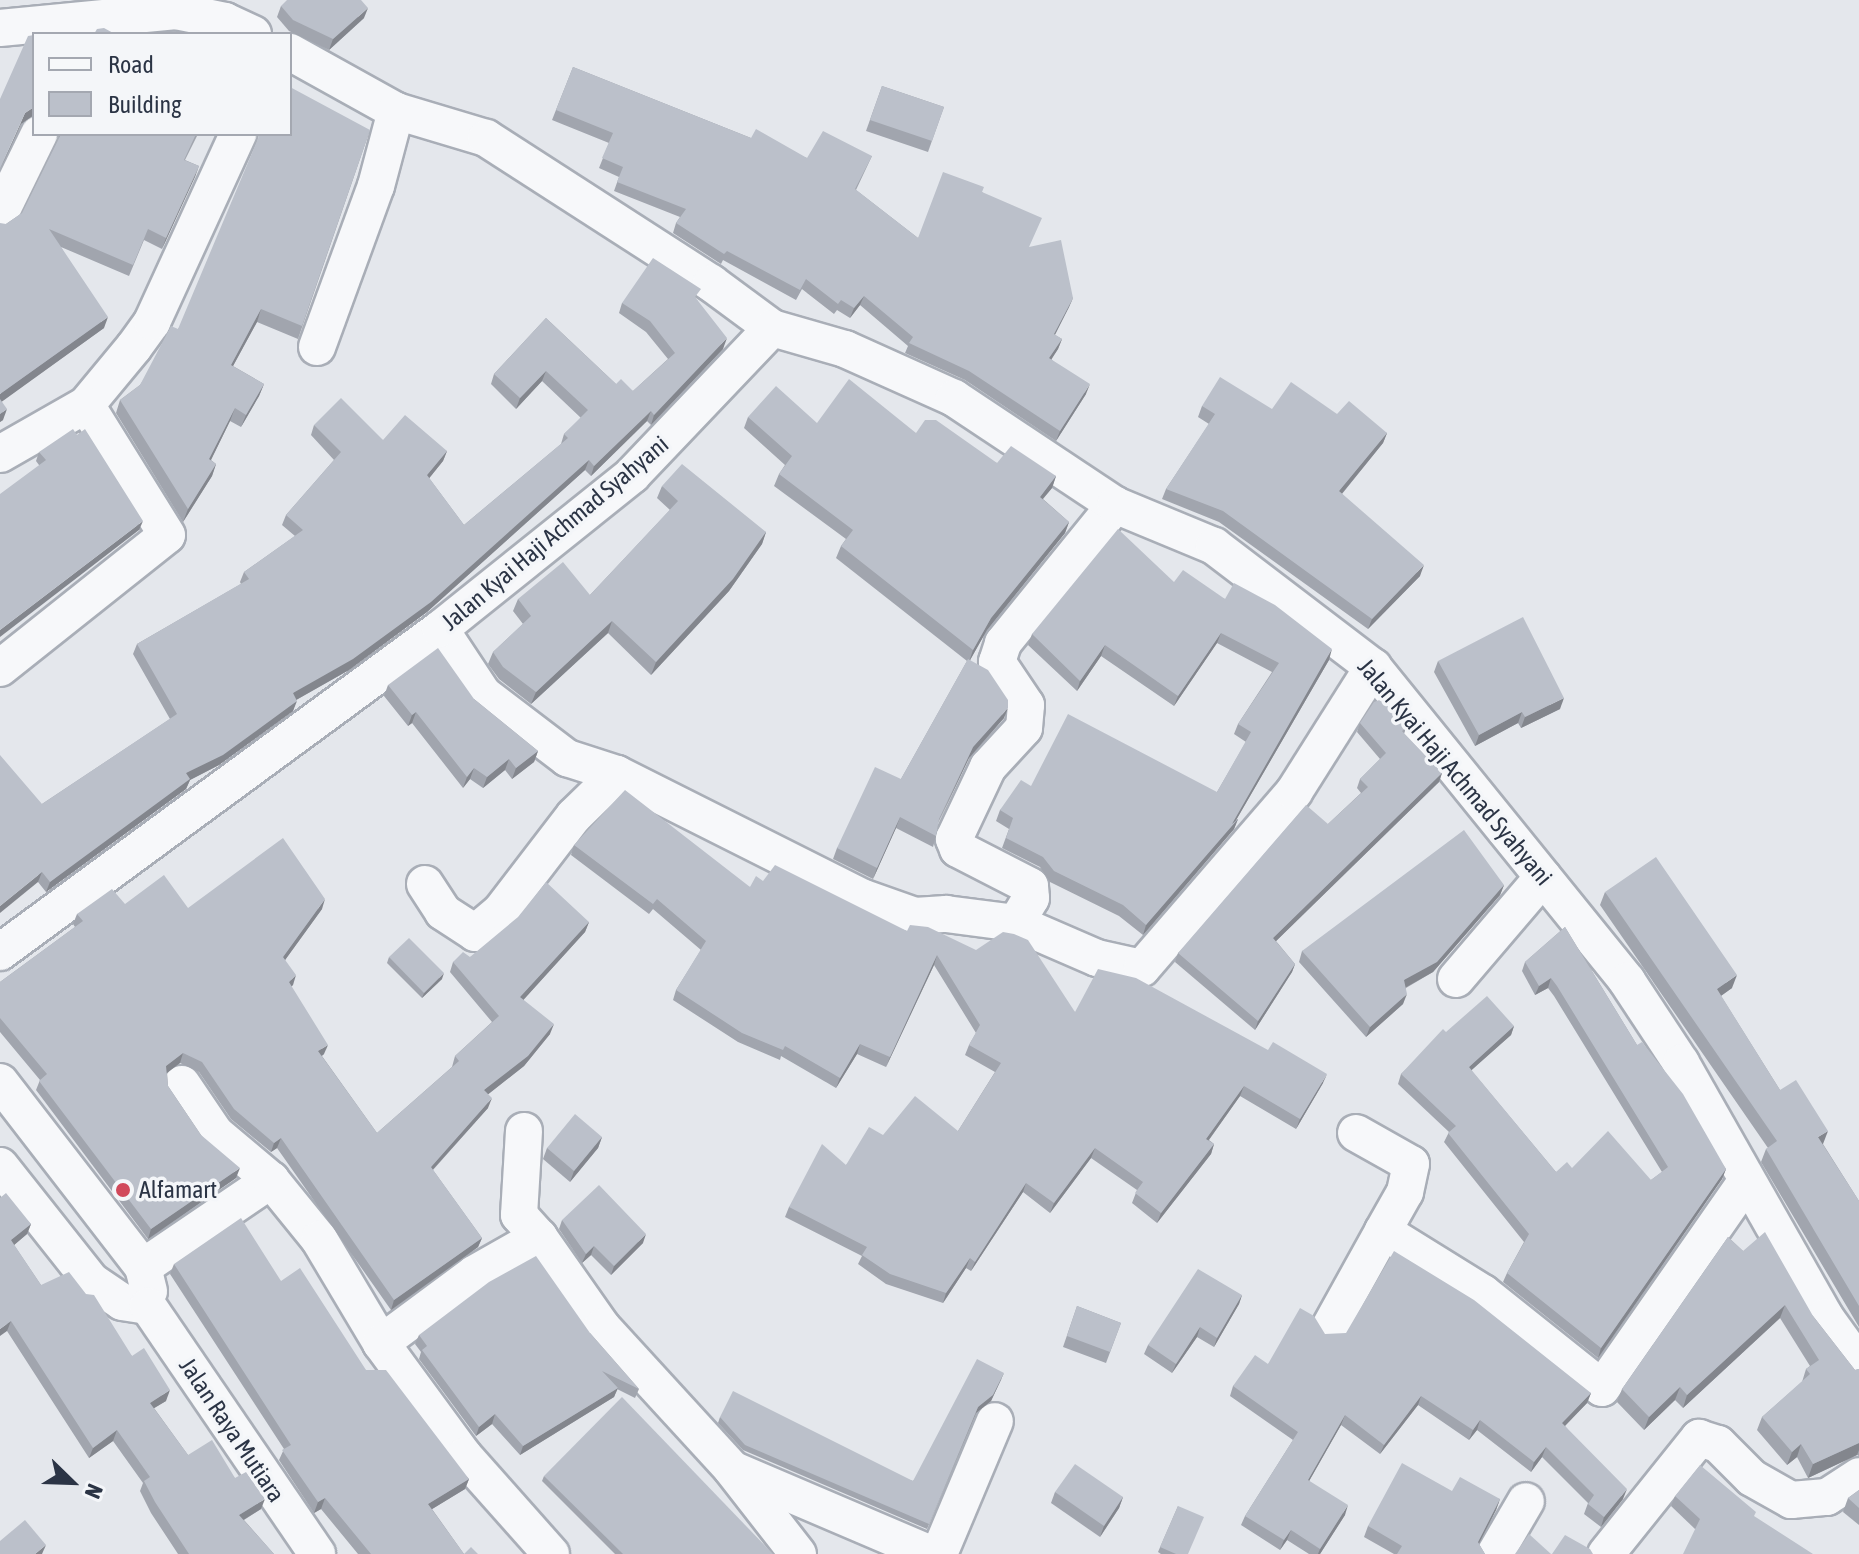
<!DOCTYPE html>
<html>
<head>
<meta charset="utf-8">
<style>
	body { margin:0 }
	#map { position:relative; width:1859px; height:1554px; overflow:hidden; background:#e4e7ec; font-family:"Asap Condensed",sans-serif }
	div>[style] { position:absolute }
	.roads { filter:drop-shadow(2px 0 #a9aeb7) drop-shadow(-2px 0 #a9aeb7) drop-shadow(0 2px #a9aeb7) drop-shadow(0 -2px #a9aeb7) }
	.minor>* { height:36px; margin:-18px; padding:0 18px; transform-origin:18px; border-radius:18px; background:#f7f8fa }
	.wall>* { inset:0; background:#a1a5ae }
	.shaded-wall>* { inset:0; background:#83868d }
	.building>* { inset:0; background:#bbc0ca }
	.dots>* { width:22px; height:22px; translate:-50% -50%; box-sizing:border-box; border:4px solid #f4f6f9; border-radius:50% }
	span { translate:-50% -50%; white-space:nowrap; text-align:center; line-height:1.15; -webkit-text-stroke:7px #f4f6f9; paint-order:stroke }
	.street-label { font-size:24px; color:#2b3445 }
	.poi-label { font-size:24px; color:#2b3445 }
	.left { translate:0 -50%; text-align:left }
	.legend { position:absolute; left:32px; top:32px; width:260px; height:104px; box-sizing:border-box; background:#f4f6f9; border:2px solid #a4a8b1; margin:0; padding:10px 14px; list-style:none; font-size:24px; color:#2b3445 }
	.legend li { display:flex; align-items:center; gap:16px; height:40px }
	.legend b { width:40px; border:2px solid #a4a8b1 }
	.north { position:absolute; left:32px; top:1442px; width:80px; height:80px; -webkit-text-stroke:6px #f4f6f9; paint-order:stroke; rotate:113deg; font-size:22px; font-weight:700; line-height:32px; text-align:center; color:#2b3445 }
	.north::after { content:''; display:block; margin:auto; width:28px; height:36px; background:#2b3445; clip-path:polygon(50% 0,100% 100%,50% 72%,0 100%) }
</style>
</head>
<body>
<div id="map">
	<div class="roads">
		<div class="minor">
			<div style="left:0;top:28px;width:177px;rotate:-5.5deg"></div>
			<div style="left:176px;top:11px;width:50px;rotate:11.5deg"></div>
			<div style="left:225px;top:21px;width:31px;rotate:25deg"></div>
			<div style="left:290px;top:52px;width:121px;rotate:29.1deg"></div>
			<div style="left:396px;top:111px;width:94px;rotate:16.7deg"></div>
			<div style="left:486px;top:138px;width:268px;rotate:32.8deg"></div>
			<div style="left:711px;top:283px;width:76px;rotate:36.4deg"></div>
			<div style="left:0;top:214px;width:89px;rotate:-64deg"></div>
			<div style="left:317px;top:347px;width:171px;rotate:-69.9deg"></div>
			<div style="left:376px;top:186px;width:78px;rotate:-75.1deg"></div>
			<div style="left:0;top:454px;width:99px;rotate:-29.7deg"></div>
			<div style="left:86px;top:405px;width:75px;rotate:-50.4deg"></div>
			<div style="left:134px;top:347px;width:31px;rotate:-54deg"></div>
			<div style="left:152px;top:322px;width:207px;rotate:-65.4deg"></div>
			<div style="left:440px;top:629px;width:78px;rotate:56.5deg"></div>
			<div style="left:483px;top:694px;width:106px;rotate:37.3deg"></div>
			<div style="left:567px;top:758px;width:52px;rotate:17.7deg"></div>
			<div style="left:617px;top:774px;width:276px;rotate:26.7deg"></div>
			<div style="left:864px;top:898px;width:54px;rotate:19.4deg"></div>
			<div style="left:915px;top:916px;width:31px;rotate:-4deg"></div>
			<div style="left:946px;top:914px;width:71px;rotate:7.3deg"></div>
			<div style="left:1016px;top:923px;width:88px;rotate:23.4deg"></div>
			<div style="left:1097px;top:958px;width:46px;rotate:12.5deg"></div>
			<div style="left:1142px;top:968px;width:233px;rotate:-49.2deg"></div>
			<div style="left:1294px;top:792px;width:148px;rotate:-57.7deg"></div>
			<div style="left:0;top:668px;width:213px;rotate:-38.5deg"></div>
			<div style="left:167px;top:535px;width:153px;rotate:-121.9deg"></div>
			<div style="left:425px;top:884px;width:33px;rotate:57deg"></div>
			<div style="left:443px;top:912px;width:38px;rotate:33deg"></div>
			<div style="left:475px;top:933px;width:34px;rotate:-40deg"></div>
			<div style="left:501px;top:911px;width:120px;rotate:-52.5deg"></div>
			<div style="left:574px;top:816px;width:60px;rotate:-44.3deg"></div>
			<div style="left:1016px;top:923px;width:29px;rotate:-59deg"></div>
			<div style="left:1031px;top:898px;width:12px;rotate:-95deg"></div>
			<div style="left:1030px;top:886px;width:81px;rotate:-152.8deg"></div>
			<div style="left:958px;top:849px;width:11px;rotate:-112deg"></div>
			<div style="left:954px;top:839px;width:80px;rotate:-64.7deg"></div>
			<div style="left:988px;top:767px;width:53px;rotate:-47.3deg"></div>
			<div style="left:1024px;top:728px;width:23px;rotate:-85deg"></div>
			<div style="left:1026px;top:705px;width:52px;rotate:-124deg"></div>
			<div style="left:997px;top:662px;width:20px;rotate:-72deg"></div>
			<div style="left:1003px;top:643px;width:178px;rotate:-50.9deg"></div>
			<div style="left:0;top:952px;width:546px;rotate:-36.28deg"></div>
			<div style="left:440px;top:629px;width:246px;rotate:-38.7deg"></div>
			<div style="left:632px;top:475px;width:203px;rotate:-46.4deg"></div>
			<div style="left:772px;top:328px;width:76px;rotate:16deg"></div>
			<div style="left:845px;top:349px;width:120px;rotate:24.2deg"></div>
			<div style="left:954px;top:398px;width:193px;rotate:33.6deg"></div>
			<div style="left:1115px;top:505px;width:107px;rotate:22.5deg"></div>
			<div style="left:1214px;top:546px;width:200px;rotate:37.3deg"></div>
			<div style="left:1373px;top:667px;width:404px;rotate:51deg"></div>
			<div style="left:1627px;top:981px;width:98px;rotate:56.6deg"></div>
			<div style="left:1681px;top:1063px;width:292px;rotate:60.4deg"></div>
			<div style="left:1825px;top:1317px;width:58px;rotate:54.1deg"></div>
			<div style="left:1456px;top:979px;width:134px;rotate:-49.5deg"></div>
			<div style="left:0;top:1082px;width:234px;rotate:52.3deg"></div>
			<div style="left:143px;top:1267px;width:25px;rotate:76deg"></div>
			<div style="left:182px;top:1084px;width:59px;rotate:56deg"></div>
			<div style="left:215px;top:1133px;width:73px;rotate:40deg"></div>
			<div style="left:524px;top:1131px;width:84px;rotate:93.4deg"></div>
			<div style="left:519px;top:1215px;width:30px;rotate:48deg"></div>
			<div style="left:1356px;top:1133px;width:63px;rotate:29.4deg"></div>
			<div style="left:1411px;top:1164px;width:29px;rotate:102deg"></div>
			<div style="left:1405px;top:1192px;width:45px;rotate:119.4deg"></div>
			<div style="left:0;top:1166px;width:147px;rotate:51.6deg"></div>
			<div style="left:91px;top:1281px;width:37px;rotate:34deg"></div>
			<div style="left:122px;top:1302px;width:26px;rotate:9deg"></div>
			<div style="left:143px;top:1267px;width:155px;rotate:-34.2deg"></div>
			<div style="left:271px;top:1180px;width:76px;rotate:50.9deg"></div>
			<div style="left:319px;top:1239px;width:121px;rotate:59.2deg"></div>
			<div style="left:381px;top:1343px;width:140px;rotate:53.7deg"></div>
			<div style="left:464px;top:1456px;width:131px;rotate:48.4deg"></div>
			<div style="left:148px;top:1306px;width:300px;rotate:55.7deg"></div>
			<div style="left:1331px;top:1325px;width:107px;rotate:-61deg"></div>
			<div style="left:1383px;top:1231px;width:118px;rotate:31.8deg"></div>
			<div style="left:1483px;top:1293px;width:152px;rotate:38.6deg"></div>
			<div style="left:1602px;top:1388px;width:250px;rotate:-55.1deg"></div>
			<div style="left:381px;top:1343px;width:116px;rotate:-36.6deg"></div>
			<div style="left:474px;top:1274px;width:75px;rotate:-29.6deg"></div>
			<div style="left:539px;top:1237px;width:110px;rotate:55deg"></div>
			<div style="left:602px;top:1327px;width:191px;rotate:47.5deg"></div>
			<div style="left:731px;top:1468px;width:109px;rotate:52.1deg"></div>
			<div style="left:734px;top:1470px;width:214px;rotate:23.1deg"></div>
			<div style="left:939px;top:1554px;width:144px;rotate:-67.2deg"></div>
			<div style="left:1495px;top:1554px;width:61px;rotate:-59.7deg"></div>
			<div style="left:1606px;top:1554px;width:149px;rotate:-51.3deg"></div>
			<div style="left:1699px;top:1438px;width:20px;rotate:18deg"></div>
			<div style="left:1718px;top:1444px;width:48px;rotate:45deg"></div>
			<div style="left:1752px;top:1478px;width:45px;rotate:29.4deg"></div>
			<div style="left:1791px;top:1500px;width:36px;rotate:-5deg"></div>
			<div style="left:1827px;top:1497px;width:38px;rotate:-33deg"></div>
		</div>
	</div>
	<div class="wall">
		<div style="clip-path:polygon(281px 6px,364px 18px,329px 50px,289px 31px,277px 17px)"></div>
		<div style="clip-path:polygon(573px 67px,751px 138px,807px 158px,872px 156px,856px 190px,918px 238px,982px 192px,1073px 298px,1069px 307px,1055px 335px,1062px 339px,1058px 349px,1051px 359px,1086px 394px,1056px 441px,965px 380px,905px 353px,908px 346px,860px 305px,850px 318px,837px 310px,834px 314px,802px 289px,796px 300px,723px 260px,721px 264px,673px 233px,676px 223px,680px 217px,614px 191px,619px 177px,599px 168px,609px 143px,552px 120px)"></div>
		<div style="clip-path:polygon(882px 86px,944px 107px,928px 152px,866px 131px)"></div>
		<div style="clip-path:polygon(370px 130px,298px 339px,257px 322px,233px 366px,264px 384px,259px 396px,241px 427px,230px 421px,211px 460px,216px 464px,212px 476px,183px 522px,116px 413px,120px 400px,140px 385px,178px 329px)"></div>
		<div style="clip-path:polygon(59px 134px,198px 134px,185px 160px,199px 166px,162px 249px,144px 240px,129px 276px,61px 247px,104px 328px,2px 401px,3px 420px,0 422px,6px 224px,22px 213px,59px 138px)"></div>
		<div style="clip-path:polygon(697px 300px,723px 349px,651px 425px,647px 421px,591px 476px,585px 470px,427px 612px,349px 670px,296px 700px,293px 711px,219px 765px,190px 780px,186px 789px,46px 892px,38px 882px,42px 804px,170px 719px,133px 654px,137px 644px,241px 584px,240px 582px,244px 572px,295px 536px,282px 525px,286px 515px,334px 460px,311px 435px,314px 425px,383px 440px,447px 451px,443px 461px,429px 478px,464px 525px,561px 444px,564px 434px,581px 418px,542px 381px,516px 409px,491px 384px,494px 374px,546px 318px,616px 384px,633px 391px,668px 359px,646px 332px,619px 313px,622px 303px)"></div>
		<div style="clip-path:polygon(1202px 406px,1272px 409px,1337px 414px,1387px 433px,1383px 443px,1342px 494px,1420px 576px,1368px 629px,1219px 522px,1162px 499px,1166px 489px,1209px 424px,1198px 417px)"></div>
		<div style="clip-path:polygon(748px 417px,916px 433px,997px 463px,1056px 476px,1052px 488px,1043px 499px,1069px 522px,1065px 533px,987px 630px,970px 660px,1004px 718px,969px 758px,938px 823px,936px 836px,933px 847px,896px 828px,873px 879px,833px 859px,837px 848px,901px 779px,967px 661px,836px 558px,841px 546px,846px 539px,774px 486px,779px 474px,785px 465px,744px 428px)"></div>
		<div style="clip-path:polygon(39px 452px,139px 530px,39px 465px,36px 461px)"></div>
		<div style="clip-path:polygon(662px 486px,766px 532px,762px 544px,729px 591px,651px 675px,608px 633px,531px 704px,499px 679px,488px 664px,493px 652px,523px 624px,513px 611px,518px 599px,590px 595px,670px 510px,657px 498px)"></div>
		<div style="clip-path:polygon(1174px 582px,1225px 599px,1329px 660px,1236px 820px,1238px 819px,1234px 829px,1143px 935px,1119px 916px,1050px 882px,1040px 867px,1002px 848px,1009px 829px,996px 821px,1000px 810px,1031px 786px,1217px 792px,1246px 742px,1234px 734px,1238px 724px,1272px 672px,1217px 643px,1174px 706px,1101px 656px,1077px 691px,1028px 645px,1032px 634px)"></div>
		<div style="clip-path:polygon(1438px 661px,1560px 709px,1521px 728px,1518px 723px,1475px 746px,1434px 672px)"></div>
		<div style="clip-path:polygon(388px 685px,474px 699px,538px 751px,534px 762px,512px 779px,505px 770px,483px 788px,470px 779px,463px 788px,412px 723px,408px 726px,384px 696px)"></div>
		<div style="clip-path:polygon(1360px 723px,1406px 728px,1404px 734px,1442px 773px,1439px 782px,1276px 941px,1295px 964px,1292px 972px,1255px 1030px,1175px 962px,1178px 953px,1328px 824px,1361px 793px,1357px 788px,1360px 779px,1380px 759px,1357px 732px)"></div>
		<div style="clip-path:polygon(574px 845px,750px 887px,763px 881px,907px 931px,1075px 1012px,1323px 1083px,1296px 1129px,1240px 1096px,1209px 1140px,1214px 1144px,1211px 1154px,1157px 1223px,1132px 1203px,1137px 1190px,1091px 1158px,1050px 1213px,1023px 1192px,971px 1271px,966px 1268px,943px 1303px,886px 1284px,858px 1264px,862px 1256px,785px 1217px,789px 1207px,846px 1165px,883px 1135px,958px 1131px,995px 1072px,965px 1055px,969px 1045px,976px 1033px,934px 965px,886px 1067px,857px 1054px,836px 1088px,781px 1056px,780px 1060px,738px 1042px,673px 1000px,676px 990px,701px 950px,653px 909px,649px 914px,571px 855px)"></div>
		<div style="clip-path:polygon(1504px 885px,1500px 895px,1433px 972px,1406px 988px,1403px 1004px,1366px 1037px,1299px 962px,1302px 951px)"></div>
		<div style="clip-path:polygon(1605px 892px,1732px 988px,1721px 996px,1780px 1090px,1823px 1144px,1859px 1201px,1859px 1327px,1761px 1162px,1766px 1149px,1768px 1148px,1600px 905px)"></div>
		<div style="clip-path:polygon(125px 904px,188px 908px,322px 909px,285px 960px,293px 985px,291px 986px,324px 1054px,322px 1056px,377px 1133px,452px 1067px,455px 1056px,492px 1022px,450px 972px,453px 962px,589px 922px,585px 932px,523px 1000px,550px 1034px,524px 1066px,488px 1094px,488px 1108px,433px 1170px,482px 1238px,478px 1247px,391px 1310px,277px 1148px,271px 1152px,231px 1119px,199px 1072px,180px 1063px,167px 1072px,168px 1086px,201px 1135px,236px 1178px,148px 1239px,36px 1090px,40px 1080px,0 1032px,0 982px,75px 927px,73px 924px,77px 914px)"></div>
		<div style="clip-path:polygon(1565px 927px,1637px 1045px,1726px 1169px,1722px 1179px,1598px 1358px,1503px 1282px,1507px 1273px,1524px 1242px,1444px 1142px,1449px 1132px,1398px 1084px,1401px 1074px,1446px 1032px,1514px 1026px,1511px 1035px,1471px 1070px,1556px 1172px,1572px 1168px,1651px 1180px,1662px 1172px,1554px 996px,1548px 988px,1535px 995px,1522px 971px,1525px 962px)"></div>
		<div style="clip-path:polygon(389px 957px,442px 979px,422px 998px,387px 963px)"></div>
		<div style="clip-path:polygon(602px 1137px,598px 1148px,570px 1182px,543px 1159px,547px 1148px)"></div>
		<div style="clip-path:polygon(0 1198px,31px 1224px,27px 1234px,14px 1245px,41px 1285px,132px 1356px,166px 1401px,154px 1408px,188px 1455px,235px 1478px,261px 1509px,244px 1520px,274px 1554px,178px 1554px,151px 1513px,140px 1491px,143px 1483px,113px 1441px,89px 1458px,7px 1331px)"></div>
		<div style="clip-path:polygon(562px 1220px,643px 1243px,611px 1275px,591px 1255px,582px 1263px,559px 1229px)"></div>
		<div style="clip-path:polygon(1728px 1237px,1813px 1316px,1855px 1370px,1859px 1369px,1859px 1456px,1857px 1455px,1808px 1478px,1797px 1457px,1787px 1465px,1757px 1430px,1762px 1417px,1802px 1382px,1806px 1369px,1810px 1366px,1780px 1318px,1683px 1408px,1675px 1400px,1644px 1430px,1617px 1402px,1622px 1389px)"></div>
		<div style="clip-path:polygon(174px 1264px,281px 1281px,469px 1479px,465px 1489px,432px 1509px,464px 1554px,478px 1554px,358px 1554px,321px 1509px,314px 1513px,279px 1460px,284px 1449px,170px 1274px)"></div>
		<div style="clip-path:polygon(1242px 1295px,1239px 1304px,1214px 1347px,1197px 1337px,1172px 1373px,1144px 1354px,1148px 1345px)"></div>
		<div style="clip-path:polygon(1077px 1306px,1121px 1323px,1106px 1363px,1063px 1347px)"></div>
		<div style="clip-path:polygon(590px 1333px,639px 1389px,635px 1398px,617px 1389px,614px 1397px,520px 1455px,492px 1424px,476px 1436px,419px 1359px,421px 1352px,415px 1344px,419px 1335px)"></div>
		<div style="clip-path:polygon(1325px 1334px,1591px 1393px,1587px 1403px,1565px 1426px,1623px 1499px,1601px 1527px,1584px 1514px,1588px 1503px,1542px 1457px,1531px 1472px,1477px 1430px,1469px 1440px,1418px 1405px,1380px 1454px,1341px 1425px,1309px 1481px,1345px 1515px,1320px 1554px,1309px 1554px,1287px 1540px,1280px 1550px,1241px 1525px,1245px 1516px,1293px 1440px,1230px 1396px,1233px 1386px,1268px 1364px)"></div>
		<div style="clip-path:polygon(1002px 1378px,991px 1401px,976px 1413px,927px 1529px,743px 1450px,718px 1423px,720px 1417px,913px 1481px)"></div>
		<div style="clip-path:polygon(544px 1476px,773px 1554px,615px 1554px,542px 1481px)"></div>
		<div style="clip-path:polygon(1859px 1490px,1859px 1525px,1843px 1512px,1848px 1498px)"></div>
		<div style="clip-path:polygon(1452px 1491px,1500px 1499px,1496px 1510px,1479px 1544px,1485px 1554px,1394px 1554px,1364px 1537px,1368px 1526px)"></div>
		<div style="clip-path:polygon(1055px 1492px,1123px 1497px,1119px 1508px,1100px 1537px,1051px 1503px)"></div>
		<div style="clip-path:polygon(1675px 1496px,1754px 1517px,1695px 1529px,1671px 1506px)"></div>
		<div style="clip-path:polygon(1178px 1506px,1188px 1554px,1161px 1554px,1158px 1552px)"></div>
	</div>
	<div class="shaded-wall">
		<div style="clip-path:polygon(368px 8px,364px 18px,329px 50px,333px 39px)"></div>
		<div style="clip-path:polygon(34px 107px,34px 115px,21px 124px,0 170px,25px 113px)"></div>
		<div style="clip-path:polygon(199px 166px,195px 177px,162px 249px,166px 238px)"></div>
		<div style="clip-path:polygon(864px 296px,860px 305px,850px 318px,854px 308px)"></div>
		<div style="clip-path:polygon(1073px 298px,1069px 307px,1050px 344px,1054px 334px)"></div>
		<div style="clip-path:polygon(261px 309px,257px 322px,227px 377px,231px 365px)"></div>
		<div style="clip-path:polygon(108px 317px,104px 328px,0 403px,0 394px)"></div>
		<div style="clip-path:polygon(727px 338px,723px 349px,651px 425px,654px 415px)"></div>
		<div style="clip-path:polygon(1062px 339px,1058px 349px,1046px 368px,1049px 358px)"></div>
		<div style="clip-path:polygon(546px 371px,542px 381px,516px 409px,520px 398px)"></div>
		<div style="clip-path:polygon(264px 384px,259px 396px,241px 427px,246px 415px)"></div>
		<div style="clip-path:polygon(1090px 384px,1086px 394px,1056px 441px,1060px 431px)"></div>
		<div style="clip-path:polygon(235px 408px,230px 421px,205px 472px,209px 459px)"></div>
		<div style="clip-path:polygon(7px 409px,3px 420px,0 422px,0 414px)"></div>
		<div style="clip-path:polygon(651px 411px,647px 421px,591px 476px,594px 466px)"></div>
		<div style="clip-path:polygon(1387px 433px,1383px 443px,1335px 502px,1339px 491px)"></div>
		<div style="clip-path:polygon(447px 451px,443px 461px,423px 486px,427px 475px)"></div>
		<div style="clip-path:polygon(589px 460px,585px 470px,427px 612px,349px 670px,289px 704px,293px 693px)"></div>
		<div style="clip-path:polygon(216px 464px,212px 476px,183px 522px,188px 509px)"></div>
		<div style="clip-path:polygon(1056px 476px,1052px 488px,1035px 508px,1040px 497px)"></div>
		<div style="clip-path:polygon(143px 521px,139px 530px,0 637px,0 630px)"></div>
		<div style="clip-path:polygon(1069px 522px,1065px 533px,987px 630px,969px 662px,973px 650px,991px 618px)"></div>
		<div style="clip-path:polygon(766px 532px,762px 544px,729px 591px,651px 675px,656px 662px)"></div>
		<div style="clip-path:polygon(1424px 565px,1420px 576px,1368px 629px,1372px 619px)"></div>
		<div style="clip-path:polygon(612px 621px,608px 633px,531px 704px,536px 692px)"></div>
		<div style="clip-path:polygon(1221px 633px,1217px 643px,1174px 706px,1178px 696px)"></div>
		<div style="clip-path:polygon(1105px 645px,1101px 656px,1077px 691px,1080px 681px)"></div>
		<div style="clip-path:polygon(1332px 649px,1329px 660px,1235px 822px,1238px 819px,1234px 829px,1143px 935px,1146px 925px)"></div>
		<div style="clip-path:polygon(1564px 698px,1560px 709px,1521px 728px,1525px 717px)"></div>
		<div style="clip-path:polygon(297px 701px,293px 711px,219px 765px,190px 780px,186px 789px,46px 892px,50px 882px,186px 773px)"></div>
		<div style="clip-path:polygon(1008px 708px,1004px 718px,969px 758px,935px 830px,973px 747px)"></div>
		<div style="clip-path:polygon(416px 712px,412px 723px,408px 726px,412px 715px)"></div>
		<div style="clip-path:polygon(1522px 712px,1518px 723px,1475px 746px,1479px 735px)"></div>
		<div style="clip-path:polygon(538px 751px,534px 762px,512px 779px,516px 768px)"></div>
		<div style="clip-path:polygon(509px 759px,505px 770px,483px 788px,487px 777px)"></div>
		<div style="clip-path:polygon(474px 768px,470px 779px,463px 788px,467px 777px)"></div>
		<div style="clip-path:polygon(1442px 773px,1439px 782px,1270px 947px,1273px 938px)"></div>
		<div style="clip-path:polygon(900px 817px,896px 828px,873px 879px,877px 868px)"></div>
		<div style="clip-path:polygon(42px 872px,38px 882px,0 913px,0 906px)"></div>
		<div style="clip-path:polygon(1504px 885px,1500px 895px,1433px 972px,1401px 990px,1404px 980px)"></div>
		<div style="clip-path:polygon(325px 899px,322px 909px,280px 967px,283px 957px)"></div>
		<div style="clip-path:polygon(589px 922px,585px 932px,517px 1007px,520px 997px)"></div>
		<div style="clip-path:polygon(937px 955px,934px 965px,886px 1067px,890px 1057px)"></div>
		<div style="clip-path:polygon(1295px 964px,1292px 972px,1255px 1030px,1258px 1021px)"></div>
		<div style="clip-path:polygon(444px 973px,442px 979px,422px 998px,424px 993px)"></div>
		<div style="clip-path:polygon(296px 975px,293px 985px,285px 992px,289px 982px)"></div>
		<div style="clip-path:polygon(1737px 975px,1732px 988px,1712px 1002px,1717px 989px)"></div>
		<div style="clip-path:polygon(1551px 978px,1548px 988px,1535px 995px,1539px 986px)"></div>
		<div style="clip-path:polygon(1407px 994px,1403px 1004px,1366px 1037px,1370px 1027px)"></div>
		<div style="clip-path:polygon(554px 1024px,550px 1034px,524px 1066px,481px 1100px,484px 1090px)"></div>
		<div style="clip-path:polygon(1514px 1026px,1511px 1035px,1465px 1076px,1469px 1067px)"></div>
		<div style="clip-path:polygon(860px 1044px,857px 1054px,836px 1088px,840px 1078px)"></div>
		<div style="clip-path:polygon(328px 1045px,324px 1054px,314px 1061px,318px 1051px)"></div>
		<div style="clip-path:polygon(183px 1053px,180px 1063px,163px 1076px,166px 1066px)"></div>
		<div style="clip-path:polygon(1327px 1074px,1323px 1083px,1296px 1129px,1300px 1119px)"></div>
		<div style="clip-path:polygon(1244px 1086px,1240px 1096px,1203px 1148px,1206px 1139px)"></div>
		<div style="clip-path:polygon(492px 1098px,488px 1108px,427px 1176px,431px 1167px)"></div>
		<div style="clip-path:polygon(1828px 1131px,1823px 1144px,1813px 1150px,1818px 1137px)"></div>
		<div style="clip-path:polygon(602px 1137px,598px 1148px,570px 1182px,574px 1171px)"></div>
		<div style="clip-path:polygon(281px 1138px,277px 1148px,271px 1152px,274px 1143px)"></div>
		<div style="clip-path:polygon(1214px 1144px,1211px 1154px,1157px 1223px,1161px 1213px)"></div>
		<div style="clip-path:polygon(1095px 1148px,1091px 1158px,1050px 1213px,1054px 1203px)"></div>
		<div style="clip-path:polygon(240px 1168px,236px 1178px,148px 1239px,151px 1229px)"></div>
		<div style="clip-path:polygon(1726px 1169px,1722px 1179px,1598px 1358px,1601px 1348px)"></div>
		<div style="clip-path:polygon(1026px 1183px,1023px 1192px,971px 1271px,975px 1262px)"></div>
		<div style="clip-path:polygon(31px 1224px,27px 1234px,7px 1251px,11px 1240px)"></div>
		<div style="clip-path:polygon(646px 1234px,643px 1243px,611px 1275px,614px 1266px)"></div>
		<div style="clip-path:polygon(482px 1238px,478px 1247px,391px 1310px,394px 1300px)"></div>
		<div style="clip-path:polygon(594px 1246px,591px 1255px,582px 1263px,586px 1254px)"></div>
		<div style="clip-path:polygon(970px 1258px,966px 1268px,943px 1303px,946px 1293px)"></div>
		<div style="clip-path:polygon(1242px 1295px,1239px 1304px,1214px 1347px,1217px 1338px)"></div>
		<div style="clip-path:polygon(1785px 1305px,1780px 1318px,1683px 1408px,1687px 1395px)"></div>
		<div style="clip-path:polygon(11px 1321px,7px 1331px,0 1336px,0 1329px)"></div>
		<div style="clip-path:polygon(1200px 1327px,1197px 1337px,1172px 1373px,1176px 1364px)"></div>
		<div style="clip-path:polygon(1004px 1373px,991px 1401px,976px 1413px,927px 1529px,978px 1407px)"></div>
		<div style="clip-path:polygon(1680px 1387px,1675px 1400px,1644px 1430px,1649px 1417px)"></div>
		<div style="clip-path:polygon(618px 1388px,614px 1397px,520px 1455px,523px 1446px)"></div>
		<div style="clip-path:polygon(170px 1390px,166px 1401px,146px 1413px,150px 1403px)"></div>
		<div style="clip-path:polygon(1591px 1393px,1587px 1403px,1558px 1433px,1562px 1423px)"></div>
		<div style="clip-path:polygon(1421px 1396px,1418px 1405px,1380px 1454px,1384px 1445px)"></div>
		<div style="clip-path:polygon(495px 1414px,492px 1424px,476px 1436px,479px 1427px)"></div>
		<div style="clip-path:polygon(1345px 1415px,1341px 1425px,1304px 1490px,1308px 1480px)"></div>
		<div style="clip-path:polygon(1480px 1420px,1477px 1430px,1469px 1440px,1473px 1430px)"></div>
		<div style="clip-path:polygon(117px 1430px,113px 1441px,89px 1458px,93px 1448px)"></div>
		<div style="clip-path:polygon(1859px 1443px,1859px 1450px,1857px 1455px,1808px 1478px,1813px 1464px)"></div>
		<div style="clip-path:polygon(1801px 1444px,1797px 1457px,1787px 1465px,1792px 1452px)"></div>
		<div style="clip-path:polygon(1546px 1447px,1542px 1457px,1531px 1472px,1534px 1462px)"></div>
		<div style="clip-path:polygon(469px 1479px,465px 1489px,424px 1514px,428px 1504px)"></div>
		<div style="clip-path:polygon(1627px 1489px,1623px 1499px,1601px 1527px,1604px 1517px)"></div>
		<div style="clip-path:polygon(1123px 1497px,1119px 1508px,1100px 1537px,1104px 1526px)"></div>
		<div style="clip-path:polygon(325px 1498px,321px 1509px,314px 1513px,318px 1502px)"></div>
		<div style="clip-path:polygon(265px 1499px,261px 1509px,235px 1525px,239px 1515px)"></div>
		<div style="clip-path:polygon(1500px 1499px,1496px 1510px,1474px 1553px,1478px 1542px)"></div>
		<div style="clip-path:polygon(1348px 1505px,1345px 1515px,1320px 1554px,1318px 1554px,1320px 1549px)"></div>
		<div style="clip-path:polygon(1291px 1530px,1287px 1540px,1280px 1550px,1284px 1540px)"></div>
		<div style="clip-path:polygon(46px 1545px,42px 1554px,35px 1554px)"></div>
	</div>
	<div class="building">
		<div style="clip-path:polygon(287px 0,361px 0,368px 8px,333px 39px,293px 20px,281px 6px)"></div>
		<div style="clip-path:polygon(104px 28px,115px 34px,94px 34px,97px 29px)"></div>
		<div style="clip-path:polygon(34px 35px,34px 107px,25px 113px,0 168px,0 99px,28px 36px)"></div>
		<div style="clip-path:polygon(573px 67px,751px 138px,756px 129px,807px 158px,823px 131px,872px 156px,855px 189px,918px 238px,943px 172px,984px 187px,982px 192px,1042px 218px,1029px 247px,1061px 240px,1073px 298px,1054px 334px,1062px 339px,1049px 358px,1090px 384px,1060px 431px,969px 371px,909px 343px,913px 337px,864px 296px,854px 308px,841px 300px,838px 304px,806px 279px,800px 290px,727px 251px,724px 254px,676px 223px,686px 209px,617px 182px,623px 167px,602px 158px,613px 133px,556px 110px)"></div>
		<div style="clip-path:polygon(882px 86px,944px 107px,932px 141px,870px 120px)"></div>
		<div style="clip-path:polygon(290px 87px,370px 130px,302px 326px,261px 309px,231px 365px,264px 384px,246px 415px,235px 408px,209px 459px,216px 464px,188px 509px,120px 400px,140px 385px,171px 326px,178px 329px,260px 134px,290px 134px)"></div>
		<div style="clip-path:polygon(61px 134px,196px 134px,184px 160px,199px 166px,166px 238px,148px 229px,133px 265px,49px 229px,108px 317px,0 394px,0 223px,6px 224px,22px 213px)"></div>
		<div style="clip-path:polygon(653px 258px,701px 289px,695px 297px,727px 338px,654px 415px,651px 411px,594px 466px,589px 460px,431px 602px,353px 659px,293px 693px,297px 701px,223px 755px,186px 773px,190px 779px,50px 882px,42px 872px,0 906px,0 755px,42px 804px,177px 714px,137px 644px,249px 579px,244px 572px,303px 530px,286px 515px,341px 452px,314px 425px,341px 398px,383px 440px,405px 415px,447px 451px,427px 475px,464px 525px,568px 438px,564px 434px,588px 410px,546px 371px,520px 398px,494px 374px,546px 318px,616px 384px,621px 379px,633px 391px,675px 353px,650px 321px,622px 303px)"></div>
		<div style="clip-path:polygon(1220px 377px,1272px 409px,1291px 382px,1337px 414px,1349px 401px,1387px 433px,1339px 491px,1424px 565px,1372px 619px,1223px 511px,1166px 489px,1215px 414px,1202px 406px)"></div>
		<div style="clip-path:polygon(849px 379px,916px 433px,925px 420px,936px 420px,997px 463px,1011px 446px,1056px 476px,1040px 497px,1069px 522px,991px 618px,973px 650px,841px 546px,853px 530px,779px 474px,792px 456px,748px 417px,776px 386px,817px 423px)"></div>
		<div style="clip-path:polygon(0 399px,7px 409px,0 414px)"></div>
		<div style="clip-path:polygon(73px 429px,77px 435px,85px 429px,143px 521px,0 630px,0 494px,46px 460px,39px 452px)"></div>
		<div style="clip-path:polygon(682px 464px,766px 532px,733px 579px,656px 662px,612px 621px,536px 692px,503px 667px,493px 652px,531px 616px,518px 599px,563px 562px,590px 595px,678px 501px,662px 486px)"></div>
		<div style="clip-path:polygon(1118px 529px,1174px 582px,1183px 570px,1225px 599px,1234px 583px,1275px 605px,1332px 649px,1232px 824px,1238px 819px,1146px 925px,1123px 905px,1054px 871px,1043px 857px,1006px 838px,1013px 818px,1000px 810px,1021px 780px,1031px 786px,1068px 714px,1217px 792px,1251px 732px,1238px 724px,1279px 663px,1221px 633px,1178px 696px,1105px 645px,1080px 681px,1032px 634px)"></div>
		<div style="clip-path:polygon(1523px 617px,1564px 698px,1525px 717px,1522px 712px,1479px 735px,1438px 661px)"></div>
		<div style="clip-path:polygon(438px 648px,474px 699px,538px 751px,516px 768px,509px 759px,487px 777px,474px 768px,467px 777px,416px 712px,412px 715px,388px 685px)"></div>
		<div style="clip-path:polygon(968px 659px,988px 670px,1008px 700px,1008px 708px,973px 747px,939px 819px,936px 836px,900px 817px,877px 868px,837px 848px,875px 767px,901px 779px)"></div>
		<div style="clip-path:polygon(1382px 699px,1406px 728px,1402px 731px,1442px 773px,1273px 938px,1295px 964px,1258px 1021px,1178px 953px,1306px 805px,1328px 824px,1368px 787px,1360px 779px,1386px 753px,1360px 723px,1374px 702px)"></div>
		<div style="clip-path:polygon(625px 790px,750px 887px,756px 876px,763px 881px,775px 865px,907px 931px,910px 925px,928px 927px,976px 950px,1003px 932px,1014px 934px,1028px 940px,1075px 1012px,1098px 969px,1136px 978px,1268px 1050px,1273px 1042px,1327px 1074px,1300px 1119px,1244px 1086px,1206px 1139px,1214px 1144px,1161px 1213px,1135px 1193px,1143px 1182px,1095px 1148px,1054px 1203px,1026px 1183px,975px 1262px,970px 1258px,946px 1293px,890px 1274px,862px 1255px,867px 1247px,789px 1207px,822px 1144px,846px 1165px,869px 1127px,883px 1135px,915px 1096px,958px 1131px,1001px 1063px,969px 1045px,980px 1025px,937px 955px,890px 1057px,860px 1044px,840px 1078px,785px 1046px,783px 1050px,742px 1033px,676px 990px,706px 941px,657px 899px,653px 904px,574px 845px)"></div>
		<div style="clip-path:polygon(1464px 830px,1504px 885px,1437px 962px,1404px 980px,1407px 994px,1370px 1027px,1302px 951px)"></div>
		<div style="clip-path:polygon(283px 838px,325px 899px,283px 957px,296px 975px,289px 982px,328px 1045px,318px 1051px,377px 1133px,459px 1061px,455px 1056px,499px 1016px,453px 962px,463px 952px,470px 957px,518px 917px,546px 882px,589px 922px,520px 997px,554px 1024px,528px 1056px,484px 1090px,492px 1098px,431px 1167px,482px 1238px,394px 1300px,281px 1138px,274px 1143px,234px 1109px,202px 1062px,183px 1053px,166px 1066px,168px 1086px,201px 1135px,240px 1168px,151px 1229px,39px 1081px,47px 1074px,0 1018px,0 982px,83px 921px,77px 914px,112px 889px,125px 904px,164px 875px,188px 908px)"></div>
		<div style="clip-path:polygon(1656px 857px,1737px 975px,1717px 989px,1780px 1090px,1796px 1080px,1828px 1131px,1818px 1137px,1859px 1201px,1859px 1306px,1766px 1149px,1777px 1141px,1605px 892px)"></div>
		<div style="clip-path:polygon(1565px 927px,1637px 1045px,1642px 1042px,1683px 1094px,1726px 1169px,1601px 1348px,1507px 1273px,1529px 1234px,1448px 1133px,1456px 1126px,1401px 1074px,1443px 1029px,1446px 1032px,1487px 996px,1514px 1026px,1469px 1067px,1556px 1172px,1567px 1162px,1572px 1168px,1608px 1131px,1651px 1180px,1668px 1167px,1557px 986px,1551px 978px,1539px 986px,1525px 962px)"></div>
		<div style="clip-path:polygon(409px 938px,444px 973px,424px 993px,389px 957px)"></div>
		<div style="clip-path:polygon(575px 1114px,602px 1137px,574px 1171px,547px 1148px)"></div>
		<div style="clip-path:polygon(599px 1185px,646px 1234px,614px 1266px,594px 1246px,586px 1254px,562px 1220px)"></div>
		<div style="clip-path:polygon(6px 1193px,31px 1224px,11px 1240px,41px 1285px,69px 1272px,86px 1294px,94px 1295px,132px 1356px,144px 1348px,170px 1390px,150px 1403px,188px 1455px,212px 1440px,235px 1478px,246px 1472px,265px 1499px,239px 1515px,274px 1554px,189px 1554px,155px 1502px,144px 1481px,150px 1477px,117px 1430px,93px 1448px,11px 1321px,0 1329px,0 1198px)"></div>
		<div style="clip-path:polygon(241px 1218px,281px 1281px,300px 1268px,366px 1370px,386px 1370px,469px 1479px,428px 1504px,464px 1554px,471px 1547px,478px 1554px,371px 1554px,325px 1498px,318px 1502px,282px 1450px,291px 1445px,174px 1264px)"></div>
		<div style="clip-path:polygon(1765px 1232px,1813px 1316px,1855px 1370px,1859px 1369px,1859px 1443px,1813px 1464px,1801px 1444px,1792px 1452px,1762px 1417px,1810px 1374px,1806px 1369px,1819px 1360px,1785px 1305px,1687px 1395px,1680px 1387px,1649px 1417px,1622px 1389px,1728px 1237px,1743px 1251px)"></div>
		<div style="clip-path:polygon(1394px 1251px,1474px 1300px,1591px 1393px,1562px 1423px,1627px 1489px,1604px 1517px,1588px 1504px,1594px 1495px,1546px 1447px,1534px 1462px,1480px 1420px,1473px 1430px,1421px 1396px,1384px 1445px,1345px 1415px,1308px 1480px,1348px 1505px,1320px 1549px,1291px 1530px,1284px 1540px,1245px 1516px,1298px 1432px,1233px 1386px,1255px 1355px,1268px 1364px,1300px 1308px,1314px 1316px,1325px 1334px,1346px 1333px)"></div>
		<div style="clip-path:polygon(536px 1256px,590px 1333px,639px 1389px,602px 1371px,618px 1388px,523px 1446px,495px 1414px,479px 1427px,422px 1350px,427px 1346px,419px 1335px,489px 1282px)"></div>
		<div style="clip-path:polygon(1198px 1269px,1242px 1295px,1217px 1338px,1200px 1327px,1176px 1364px,1148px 1345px)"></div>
		<div style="clip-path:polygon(1077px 1306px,1121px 1323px,1110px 1352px,1067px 1336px)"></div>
		<div style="clip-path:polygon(977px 1359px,1004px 1373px,993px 1395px,978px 1407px,929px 1524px,745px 1445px,720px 1417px,733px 1391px,913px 1481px)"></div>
		<div style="clip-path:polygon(622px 1397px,773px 1554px,623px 1554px,544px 1476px)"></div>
		<div style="clip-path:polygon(1402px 1463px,1452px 1491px,1460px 1477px,1500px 1499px,1478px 1542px,1485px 1554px,1397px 1554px,1402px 1546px,1368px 1526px)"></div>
		<div style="clip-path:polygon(1075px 1464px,1123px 1497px,1104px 1526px,1055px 1492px)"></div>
		<div style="clip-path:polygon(1700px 1465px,1756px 1512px,1754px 1516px,1813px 1554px,1683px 1554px,1700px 1519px,1675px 1496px)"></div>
		<div style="clip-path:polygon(1859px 1490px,1859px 1508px,1848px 1498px)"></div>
		<div style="clip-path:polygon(1178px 1506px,1204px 1517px,1188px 1554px,1176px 1554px,1160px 1547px)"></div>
		<div style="clip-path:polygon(25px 1520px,46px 1545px,35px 1554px,0 1554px,0 1541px)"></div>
		<div style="clip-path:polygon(1529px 1534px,1551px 1554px,1515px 1554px)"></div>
		<div style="clip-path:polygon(1565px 1535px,1590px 1549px,1593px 1554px,1552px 1554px)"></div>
	</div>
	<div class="dots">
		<div style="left:123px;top:1190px;background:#d1495b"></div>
	</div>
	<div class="street-label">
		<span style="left:555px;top:533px;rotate:-40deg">Jalan Kyai Haji Achmad Syahyani</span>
		<span style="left:1455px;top:772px;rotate:50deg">Jalan Kyai Haji Achmad Syahyani</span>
		<span style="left:232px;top:1430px;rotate:56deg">Jalan Raya Mutiara</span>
	</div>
	<div class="poi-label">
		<span class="left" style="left:139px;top:1190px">Alfamart</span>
	</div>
	<ul class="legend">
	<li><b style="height:10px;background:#f7f8fa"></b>Road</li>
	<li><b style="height:22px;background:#bbc0ca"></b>Building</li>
	</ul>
	<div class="north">N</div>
</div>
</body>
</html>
